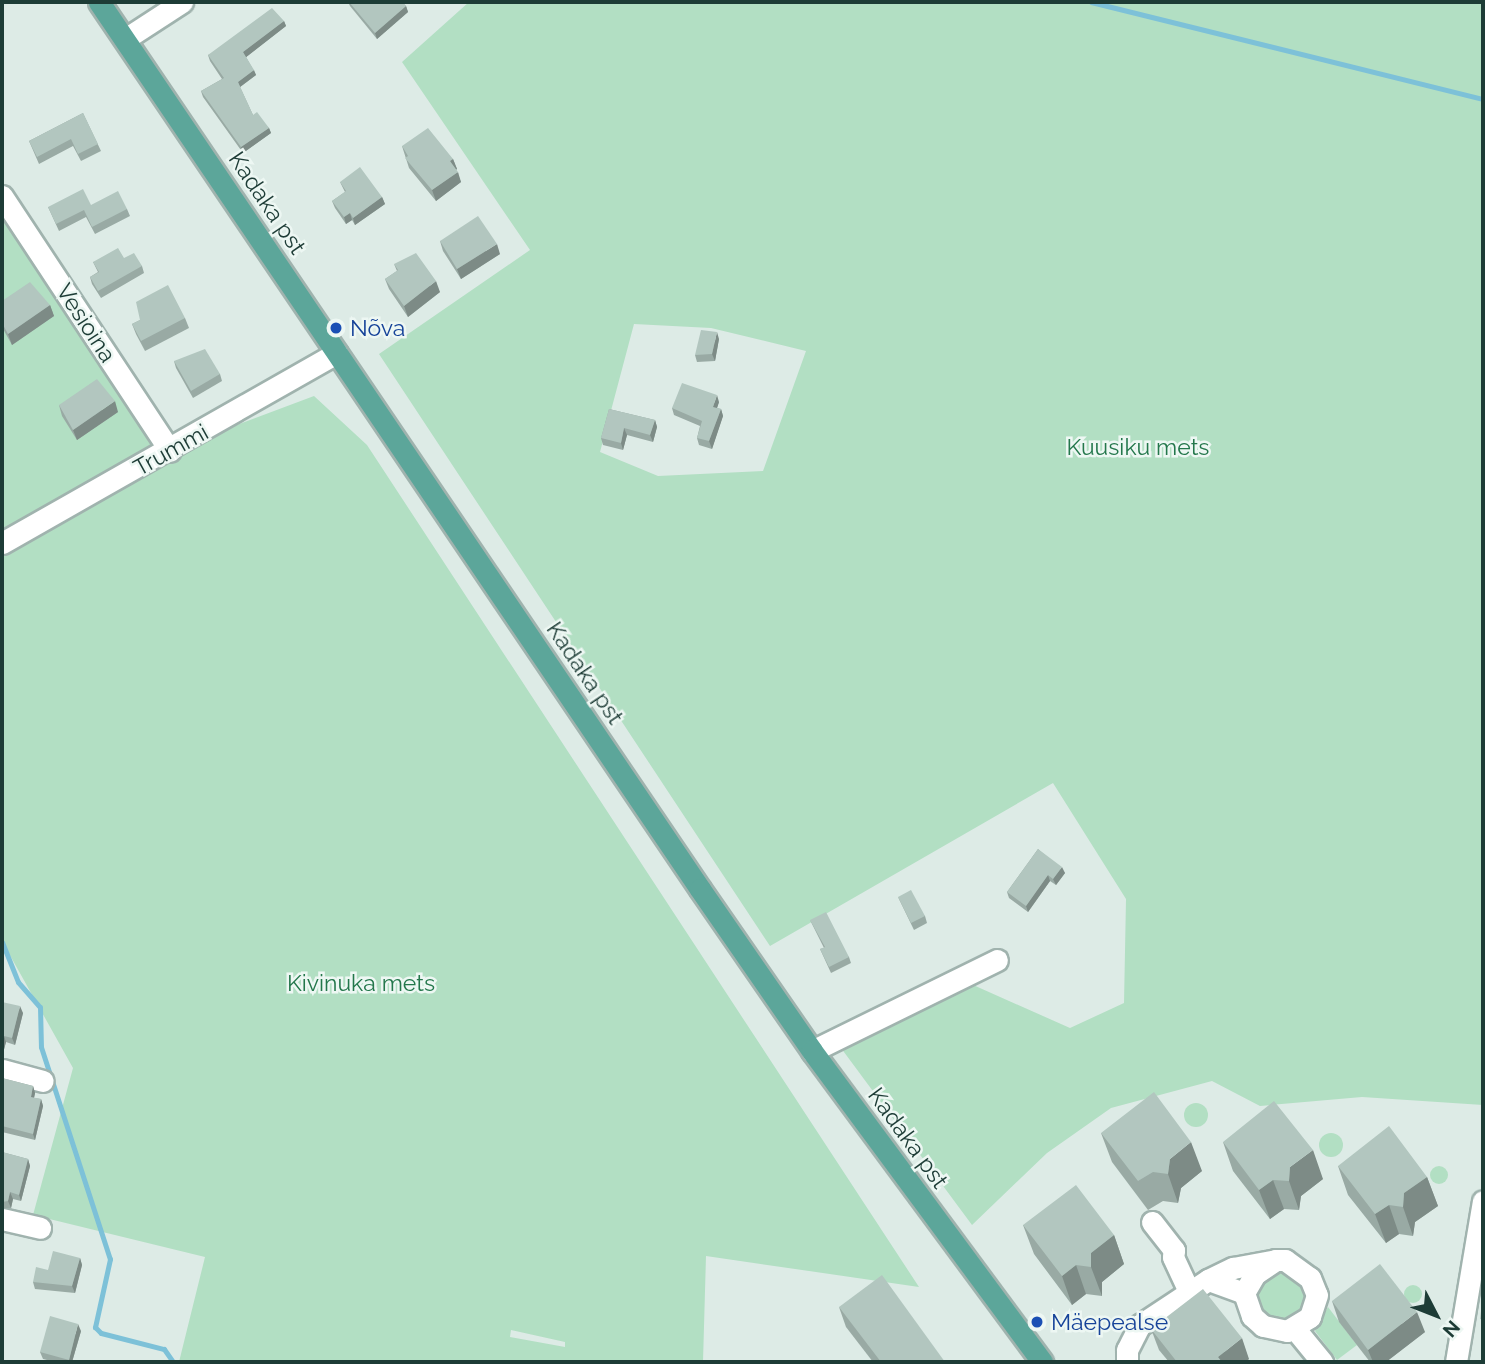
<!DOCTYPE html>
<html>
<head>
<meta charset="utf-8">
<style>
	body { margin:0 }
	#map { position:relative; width:1485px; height:1364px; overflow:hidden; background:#ddebe6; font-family:Raleway,sans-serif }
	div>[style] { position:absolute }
	.green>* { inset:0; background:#b2dfc3 }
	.round { border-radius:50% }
	.stream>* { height:5px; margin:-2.5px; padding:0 2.5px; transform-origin:2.5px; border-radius:2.5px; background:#7dc1d8 }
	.roads { filter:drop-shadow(2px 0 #a0b3ae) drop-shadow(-2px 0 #a0b3ae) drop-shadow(0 2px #a0b3ae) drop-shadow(0 -2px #a0b3ae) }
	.minor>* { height:21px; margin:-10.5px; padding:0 10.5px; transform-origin:10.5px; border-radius:10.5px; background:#fff }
	.major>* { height:21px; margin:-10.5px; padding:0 10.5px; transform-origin:10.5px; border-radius:10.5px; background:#5ca69a }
	.wall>* { inset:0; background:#99aaa4 }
	.shaded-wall>* { inset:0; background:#7d8b86 }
	.building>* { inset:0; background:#b2c6bf }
	.dots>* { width:19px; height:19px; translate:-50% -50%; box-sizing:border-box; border:4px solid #edf7f3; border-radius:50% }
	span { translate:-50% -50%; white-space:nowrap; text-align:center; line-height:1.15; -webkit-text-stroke:5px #edf7f3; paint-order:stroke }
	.street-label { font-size:23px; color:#1d3c36 }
	.transit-label { font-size:23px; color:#164399 }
	.left { translate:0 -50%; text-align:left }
	.park-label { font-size:23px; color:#23774b }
	.frame { position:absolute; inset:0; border:4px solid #1d3c36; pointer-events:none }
	.north { position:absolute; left:1401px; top:1280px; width:70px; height:70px; -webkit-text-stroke:5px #edf7f3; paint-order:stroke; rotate:132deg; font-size:19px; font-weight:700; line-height:28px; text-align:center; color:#1d3c36 }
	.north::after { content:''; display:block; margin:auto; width:24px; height:32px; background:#1d3c36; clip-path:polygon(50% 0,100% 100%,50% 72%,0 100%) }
</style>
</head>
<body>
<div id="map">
	<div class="green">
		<div style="clip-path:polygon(evenodd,469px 2px,1483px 2px,1483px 1105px,1362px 1097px,1260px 1106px,1212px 1081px,1111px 1108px,1047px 1153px,972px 1225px,841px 1048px,962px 980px,1070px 1028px,1124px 1003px,1126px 899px,1053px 783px,770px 946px,379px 354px,530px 250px,402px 62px,469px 2px,634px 324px,711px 328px,806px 351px,763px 471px,658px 476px,600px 452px,634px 324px)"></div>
		<div style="clip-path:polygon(evenodd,2px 196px,170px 450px,314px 396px,367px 445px,919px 1287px,706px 1256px,703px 1362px,179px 1362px,205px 1257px,33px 1215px,73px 1068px,2px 941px,2px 196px,511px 1330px,565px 1342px,565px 1347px,510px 1337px,511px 1330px)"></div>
		<div class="round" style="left:1184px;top:1103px;width:24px;height:24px"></div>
		<div class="round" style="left:1319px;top:1133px;width:24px;height:24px"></div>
		<div class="round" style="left:1430px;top:1166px;width:18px;height:18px"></div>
		<div class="round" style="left:1255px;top:1270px;width:52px;height:52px"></div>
		<div class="round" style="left:1404px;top:1285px;width:18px;height:18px"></div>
		<div style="clip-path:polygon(1328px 1307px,1357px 1345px,1337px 1360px,1315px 1331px)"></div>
	</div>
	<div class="stream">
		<div style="left:1091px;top:2px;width:404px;rotate:13.9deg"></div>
		<div style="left:2px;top:942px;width:43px;rotate:68.2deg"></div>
		<div style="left:18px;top:982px;width:33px;rotate:49deg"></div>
		<div style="left:40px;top:1007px;width:40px;rotate:88.6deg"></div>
		<div style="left:41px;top:1047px;width:223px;rotate:72deg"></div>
		<div style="left:110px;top:1259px;width:70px;rotate:102.4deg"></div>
		<div style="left:95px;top:1327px;width:8px;rotate:45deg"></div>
		<div style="left:101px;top:1333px;width:65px;rotate:14.3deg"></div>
		<div style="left:164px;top:1349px;width:16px;rotate:55deg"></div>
	</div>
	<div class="roads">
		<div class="minor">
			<div style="left:125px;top:39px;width:68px;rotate:-33deg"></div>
			<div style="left:2px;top:196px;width:305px;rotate:56.6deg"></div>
			<div style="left:2px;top:543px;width:385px;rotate:-29.6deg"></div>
			<div style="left:812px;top:1051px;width:206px;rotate:-26.2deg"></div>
			<div style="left:2px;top:1070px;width:42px;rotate:15deg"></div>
			<div style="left:2px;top:1219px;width:39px;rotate:13deg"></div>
			<div style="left:1152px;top:1222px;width:36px;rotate:52deg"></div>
			<div style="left:1174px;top:1250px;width:7px;rotate:98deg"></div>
			<div style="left:1173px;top:1257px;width:35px;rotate:65deg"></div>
			<div style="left:1244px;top:1293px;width:38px;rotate:-160deg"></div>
			<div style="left:1208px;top:1280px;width:28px;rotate:-26deg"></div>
			<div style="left:1233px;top:1268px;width:44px;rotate:-10.5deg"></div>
			<div style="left:1276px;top:1260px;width:9px"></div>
			<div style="left:1285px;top:1260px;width:31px;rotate:36deg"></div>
			<div style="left:1310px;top:1278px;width:18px;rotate:68deg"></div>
			<div style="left:1317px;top:1295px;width:23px;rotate:108deg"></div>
			<div style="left:1310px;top:1317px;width:27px;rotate:149deg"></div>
			<div style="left:1287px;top:1331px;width:25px;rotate:-168deg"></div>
			<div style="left:1263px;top:1326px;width:15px;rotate:-138deg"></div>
			<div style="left:1252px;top:1316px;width:24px;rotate:-109deg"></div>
			<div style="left:1244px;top:1293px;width:22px;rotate:-60deg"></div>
			<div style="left:1255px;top:1274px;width:25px;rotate:-34deg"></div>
			<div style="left:1295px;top:1329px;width:43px;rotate:50.7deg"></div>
			<div style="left:1127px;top:1362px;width:12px;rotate:-90deg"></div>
			<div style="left:1127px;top:1350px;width:28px;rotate:-63deg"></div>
			<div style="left:1140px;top:1325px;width:82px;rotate:-33.5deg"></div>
			<div style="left:1456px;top:1362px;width:163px;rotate:-80.5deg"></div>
		</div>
		<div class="major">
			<div style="left:99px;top:2px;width:1071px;rotate:55.88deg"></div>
			<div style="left:700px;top:889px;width:197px;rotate:55.3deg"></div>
			<div style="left:812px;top:1051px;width:387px;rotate:53.5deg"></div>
		</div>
	</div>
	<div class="wall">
		<div style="clip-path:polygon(348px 2px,402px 2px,406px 6px,408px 12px,377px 39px,350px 6px)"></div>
		<div style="clip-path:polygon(284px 21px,286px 26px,246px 57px,256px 75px,240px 87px,253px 115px,269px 128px,271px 133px,243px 153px,203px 97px,201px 91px,222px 79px,210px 61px,208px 55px)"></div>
		<div style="clip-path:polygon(83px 113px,101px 151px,81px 161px,73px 146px,39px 164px,29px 141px)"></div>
		<div style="clip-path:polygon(402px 146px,453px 159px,457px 169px,456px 170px,461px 182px,436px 201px,409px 168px)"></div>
		<div style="clip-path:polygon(340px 182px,382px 197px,385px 204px,355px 225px,352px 220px,346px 224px,335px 208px,332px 201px,345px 192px)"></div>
		<div style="clip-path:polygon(91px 205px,127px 209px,130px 216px,95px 234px,86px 217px,59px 231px,48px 207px)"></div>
		<div style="clip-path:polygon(440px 241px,500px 254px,461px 279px,443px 251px)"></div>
		<div style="clip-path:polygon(124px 258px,142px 266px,144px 273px,101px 298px,92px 284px,90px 277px,98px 272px,93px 262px)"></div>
		<div style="clip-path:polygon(394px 264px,440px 292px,408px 317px,389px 289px,385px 279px,397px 271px)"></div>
		<div style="clip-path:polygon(2px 301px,50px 305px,54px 316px,12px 345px,2px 327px)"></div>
		<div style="clip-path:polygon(185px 318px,189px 328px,145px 351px,136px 334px,132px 324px,140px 320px)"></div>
		<div style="clip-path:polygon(719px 339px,715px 361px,697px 362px,695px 355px)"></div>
		<div style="clip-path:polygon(174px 361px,220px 374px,222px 381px,193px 398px,176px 368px)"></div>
		<div style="clip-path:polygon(719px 402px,717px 408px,721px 409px,723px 416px,712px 449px,699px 445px,697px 438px,700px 426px,674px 415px,672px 408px)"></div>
		<div style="clip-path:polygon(59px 405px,118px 412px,77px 440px,62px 416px)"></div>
		<div style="clip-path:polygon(609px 409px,655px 420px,657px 427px,653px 442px,627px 435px,623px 450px,603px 445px,601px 438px)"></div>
		<div style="clip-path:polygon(1038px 849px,1065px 873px,1056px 885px,1050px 881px,1028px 912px,1009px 898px,1007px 892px)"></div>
		<div style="clip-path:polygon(898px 897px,925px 916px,927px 923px,914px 930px)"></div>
		<div style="clip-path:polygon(810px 920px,849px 957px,851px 963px,831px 973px,820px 949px,824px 948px)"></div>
		<div style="clip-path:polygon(2px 1002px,23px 1013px,15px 1045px,6px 1042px,2px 1057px)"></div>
		<div style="clip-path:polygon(2px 1078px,33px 1086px,35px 1093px,34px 1098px,41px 1099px,43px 1106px,35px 1140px,2px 1132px)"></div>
		<div style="clip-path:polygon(1101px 1133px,1202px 1171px,1181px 1188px,1178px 1203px,1163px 1201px,1148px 1210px,1112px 1162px)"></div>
		<div style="clip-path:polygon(1223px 1142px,1323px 1179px,1301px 1196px,1299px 1210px,1284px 1209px,1270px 1219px,1233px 1171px)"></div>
		<div style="clip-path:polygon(2px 1152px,28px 1159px,30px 1166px,21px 1201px,13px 1199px,11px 1208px,2px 1208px)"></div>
		<div style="clip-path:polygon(1338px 1166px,1427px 1177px,1438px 1206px,1415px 1222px,1413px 1236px,1399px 1234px,1386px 1243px,1348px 1195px)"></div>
		<div style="clip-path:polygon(1023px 1225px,1114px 1235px,1124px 1264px,1102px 1282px,1102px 1296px,1086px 1294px,1072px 1305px,1034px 1254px)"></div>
		<div style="clip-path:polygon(80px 1258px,82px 1265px,75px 1293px,35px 1289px,33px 1282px,48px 1270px)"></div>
		<div style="clip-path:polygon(1332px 1301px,1425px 1332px,1386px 1362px,1370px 1362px,1339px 1322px)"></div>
		<div style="clip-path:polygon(839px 1307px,945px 1362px,873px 1362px,846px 1327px)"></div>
		<div style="clip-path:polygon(1151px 1329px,1249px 1359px,1245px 1362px,1169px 1362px,1159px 1350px)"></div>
		<div style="clip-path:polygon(81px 1331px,72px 1362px,55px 1362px,43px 1359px,40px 1352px)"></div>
	</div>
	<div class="shaded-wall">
		<div style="clip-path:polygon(406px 6px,408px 12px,377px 39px,375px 33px)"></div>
		<div style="clip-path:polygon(284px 21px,286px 26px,245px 58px,243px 52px)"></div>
		<div style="clip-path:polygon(254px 70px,256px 75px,240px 87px,238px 82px)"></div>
		<div style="clip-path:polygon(269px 128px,271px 133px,243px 153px,241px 147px)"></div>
		<div style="clip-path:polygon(453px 159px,457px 169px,454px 171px,450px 161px)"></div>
		<div style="clip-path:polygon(458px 172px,461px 182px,436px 201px,432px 190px)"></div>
		<div style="clip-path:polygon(382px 197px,385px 204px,355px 225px,353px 218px)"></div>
		<div style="clip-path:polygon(350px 213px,352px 220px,346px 224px,344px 217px)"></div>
		<div style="clip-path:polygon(497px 244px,500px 254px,461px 279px,457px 269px)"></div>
		<div style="clip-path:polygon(436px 281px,440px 292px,408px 317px,404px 306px)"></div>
		<div style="clip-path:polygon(50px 305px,54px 316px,12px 345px,8px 334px)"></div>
		<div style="clip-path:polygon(717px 332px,719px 339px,715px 361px,712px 354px)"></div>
		<div style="clip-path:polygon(717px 395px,719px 402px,715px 414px,713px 407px)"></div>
		<div style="clip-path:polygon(115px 401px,118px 412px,77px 440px,73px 430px)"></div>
		<div style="clip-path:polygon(721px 409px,723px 416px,712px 449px,709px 441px)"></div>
		<div style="clip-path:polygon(655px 420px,657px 427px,653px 442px,650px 435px)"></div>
		<div style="clip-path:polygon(624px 428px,627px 435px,623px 450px,621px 443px)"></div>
		<div style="clip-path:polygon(1062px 867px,1065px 873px,1056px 885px,1053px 879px)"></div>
		<div style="clip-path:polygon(1048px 875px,1050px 881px,1028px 912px,1026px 906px)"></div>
		<div style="clip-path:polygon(20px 1006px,23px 1013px,15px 1045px,12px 1038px)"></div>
		<div style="clip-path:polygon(4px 1036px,6px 1042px,2px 1057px,2px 1044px)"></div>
		<div style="clip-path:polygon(33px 1086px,35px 1093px,33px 1103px,31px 1097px)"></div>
		<div style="clip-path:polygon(41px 1099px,43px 1106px,35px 1140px,33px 1134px)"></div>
		<div style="clip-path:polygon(1191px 1142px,1202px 1171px,1181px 1188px,1178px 1203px,1168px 1174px,1170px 1159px)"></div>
		<div style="clip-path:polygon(1313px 1150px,1323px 1179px,1301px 1196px,1299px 1210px,1289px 1181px,1290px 1167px)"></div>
		<div style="clip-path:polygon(28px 1159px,30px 1166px,21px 1201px,19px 1195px)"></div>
		<div style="clip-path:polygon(1427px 1177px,1438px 1206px,1415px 1222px,1413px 1236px,1403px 1207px,1404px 1193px)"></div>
		<div style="clip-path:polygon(1273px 1180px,1284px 1209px,1270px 1219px,1259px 1190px)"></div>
		<div style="clip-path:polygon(10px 1192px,13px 1199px,11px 1208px,8px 1201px)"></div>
		<div style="clip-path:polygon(1389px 1205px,1399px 1234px,1386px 1243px,1375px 1214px)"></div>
		<div style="clip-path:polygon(1114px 1235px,1124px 1264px,1102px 1282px,1102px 1296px,1091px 1267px,1091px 1253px)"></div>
		<div style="clip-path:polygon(80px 1258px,82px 1265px,75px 1293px,72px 1286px)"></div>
		<div style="clip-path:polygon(1076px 1265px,1086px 1294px,1072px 1305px,1062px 1276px)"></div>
		<div style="clip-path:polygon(1417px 1312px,1425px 1332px,1386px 1362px,1373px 1362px,1368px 1350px)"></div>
		<div style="clip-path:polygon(78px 1324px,81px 1331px,72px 1362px,70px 1362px,69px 1360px)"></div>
		<div style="clip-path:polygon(1242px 1338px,1249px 1359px,1245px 1362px,1220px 1362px,1218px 1357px)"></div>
	</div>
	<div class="building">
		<div style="clip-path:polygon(349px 2px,402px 2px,406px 6px,375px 33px)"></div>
		<div style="clip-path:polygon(272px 8px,284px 21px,243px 52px,254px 70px,238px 82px,253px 115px,257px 112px,269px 128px,241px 147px,201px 91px,224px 78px,208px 55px)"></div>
		<div style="clip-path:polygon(83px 113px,98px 144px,78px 154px,71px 139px,37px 157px,29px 141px)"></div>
		<div style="clip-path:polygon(428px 128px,453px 159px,450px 161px,458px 172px,432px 190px,405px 158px,408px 156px,402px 146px)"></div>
		<div style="clip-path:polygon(360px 167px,382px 197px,353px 218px,350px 213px,344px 217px,332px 201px,346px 191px,340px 182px)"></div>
		<div style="clip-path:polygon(83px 189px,91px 205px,118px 191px,127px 209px,92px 227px,84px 210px,56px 224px,48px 207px)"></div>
		<div style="clip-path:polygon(478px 216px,497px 244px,457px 269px,440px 241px)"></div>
		<div style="clip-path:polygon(118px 248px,124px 258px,134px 253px,142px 266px,98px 291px,90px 277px,99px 272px,93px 262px)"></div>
		<div style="clip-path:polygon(416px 253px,436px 281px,404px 306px,385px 279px,398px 270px,394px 264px)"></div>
		<div style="clip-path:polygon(30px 282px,50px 305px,8px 334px,2px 323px,2px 301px)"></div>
		<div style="clip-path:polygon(168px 285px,185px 318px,141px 341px,132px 324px,140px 320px,136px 302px)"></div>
		<div style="clip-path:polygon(701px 330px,717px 332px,712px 354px,695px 355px)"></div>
		<div style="clip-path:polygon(205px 349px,220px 374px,191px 391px,174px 361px)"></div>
		<div style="clip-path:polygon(97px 379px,115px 401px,73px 430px,59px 405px)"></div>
		<div style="clip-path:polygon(682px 383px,717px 395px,713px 407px,721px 409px,709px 441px,697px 438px,702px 421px,672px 408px)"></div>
		<div style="clip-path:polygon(609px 409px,655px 420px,650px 435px,624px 428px,621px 443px,601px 438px)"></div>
		<div style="clip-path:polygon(1038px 849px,1062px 867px,1053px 879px,1048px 875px,1026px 906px,1007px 892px)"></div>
		<div style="clip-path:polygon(911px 890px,925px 916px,911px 923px,898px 897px)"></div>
		<div style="clip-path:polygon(826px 912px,849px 957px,829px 967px,820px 949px,825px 947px,810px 920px)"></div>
		<div style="clip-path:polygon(2px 1002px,20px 1006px,12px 1038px,4px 1036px,2px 1044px)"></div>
		<div style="clip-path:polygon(2px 1078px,33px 1086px,31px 1097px,41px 1099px,33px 1134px,2px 1126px)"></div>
		<div style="clip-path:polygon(1154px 1092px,1191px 1142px,1170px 1159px,1168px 1174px,1153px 1172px,1138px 1181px,1101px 1133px)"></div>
		<div style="clip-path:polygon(1274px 1101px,1313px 1150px,1290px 1167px,1289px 1181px,1273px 1180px,1259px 1190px,1223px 1142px)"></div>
		<div style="clip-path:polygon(1389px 1126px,1427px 1177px,1404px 1193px,1403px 1207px,1389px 1205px,1375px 1214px,1338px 1166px)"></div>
		<div style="clip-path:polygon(2px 1152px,28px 1159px,19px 1195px,10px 1192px,8px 1201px,2px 1202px)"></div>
		<div style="clip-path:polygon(1076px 1185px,1114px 1235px,1091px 1253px,1091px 1267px,1076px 1265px,1062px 1276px,1023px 1225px)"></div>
		<div style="clip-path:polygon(53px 1251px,80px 1258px,72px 1286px,33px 1282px,36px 1267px,48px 1270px)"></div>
		<div style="clip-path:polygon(1380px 1264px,1417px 1312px,1368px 1350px,1332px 1301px)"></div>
		<div style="clip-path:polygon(882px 1275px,945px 1362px,881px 1362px,839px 1307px)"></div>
		<div style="clip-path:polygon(1203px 1289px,1242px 1338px,1218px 1357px,1222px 1362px,1177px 1362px,1151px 1329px)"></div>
		<div style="clip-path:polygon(1483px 1295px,1483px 1320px,1480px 1319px)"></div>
		<div style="clip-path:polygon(50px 1316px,78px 1324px,69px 1360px,40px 1352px)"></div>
	</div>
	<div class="dots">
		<div style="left:336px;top:328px;background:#1a4fb4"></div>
		<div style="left:1037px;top:1322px;background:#1a4fb4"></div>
	</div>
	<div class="street-label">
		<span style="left:267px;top:203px;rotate:56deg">Kadaka pst</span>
		<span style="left:86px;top:323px;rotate:57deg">Vesioina</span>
		<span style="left:171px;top:450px;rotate:-29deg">Trummi</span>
		<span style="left:585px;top:673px;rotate:56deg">Kadaka pst</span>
		<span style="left:908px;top:1138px;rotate:54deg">Kadaka pst</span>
	</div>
	<div class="transit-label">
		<span class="left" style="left:350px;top:328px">Nõva</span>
		<span class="left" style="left:1051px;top:1322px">Mäepealse</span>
	</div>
	<div class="park-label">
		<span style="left:1138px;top:447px">Kuusiku mets</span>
		<span style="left:361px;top:983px">Kivinuka mets</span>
	</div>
	<div class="frame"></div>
	<div class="north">N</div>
</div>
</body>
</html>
